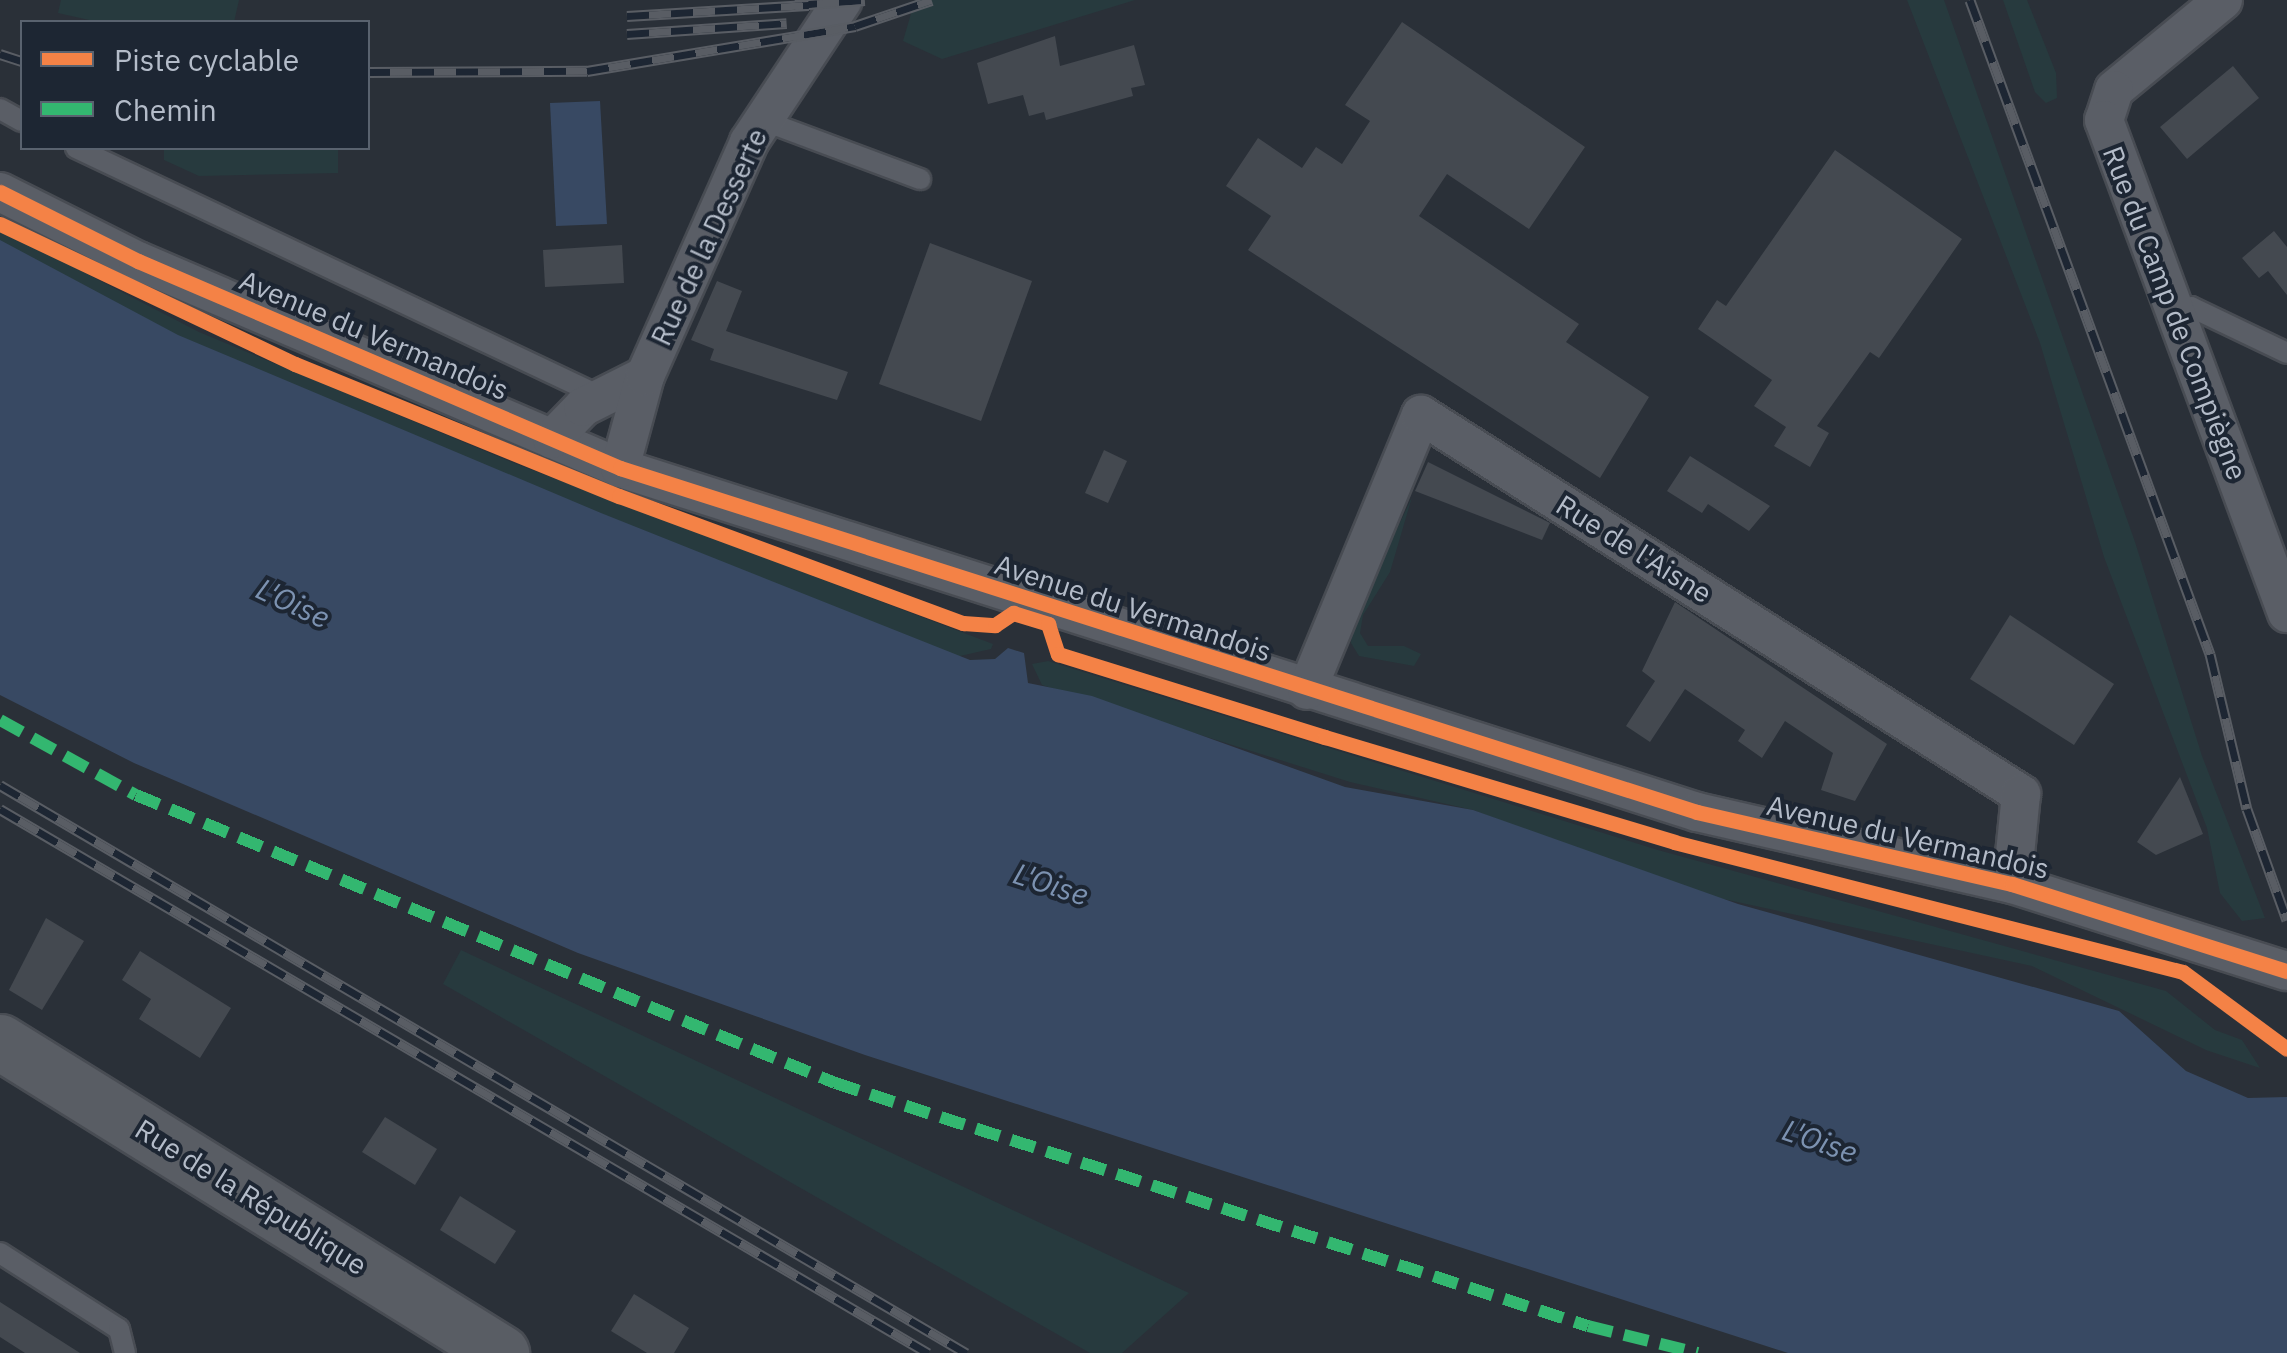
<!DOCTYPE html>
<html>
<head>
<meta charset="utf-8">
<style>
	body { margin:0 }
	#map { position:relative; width:2287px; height:1353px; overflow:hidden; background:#2a3038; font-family:"IBM Plex Sans",sans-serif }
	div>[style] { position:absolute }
	.green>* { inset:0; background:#273a3e }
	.water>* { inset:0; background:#384963 }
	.building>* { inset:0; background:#444950 }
	.roads { filter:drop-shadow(2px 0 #484c53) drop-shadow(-2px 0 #484c53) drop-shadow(0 2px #484c53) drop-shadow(0 -2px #484c53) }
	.service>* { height:20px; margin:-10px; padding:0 10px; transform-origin:10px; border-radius:10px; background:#5a5e66 }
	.minor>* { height:38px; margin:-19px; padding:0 19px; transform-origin:19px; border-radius:19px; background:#5a5e66 }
	.secondary>* { height:55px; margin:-27.5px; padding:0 27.5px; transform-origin:27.5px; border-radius:27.5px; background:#595d64 }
	.rail>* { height:11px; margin-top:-5.5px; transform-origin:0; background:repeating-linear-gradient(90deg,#1d2633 0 22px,#595d64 0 44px); box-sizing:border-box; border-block:2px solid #595d64 }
	.quiet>* { height:12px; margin-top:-6px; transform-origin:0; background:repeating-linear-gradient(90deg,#33b770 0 25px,transparent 0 37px) }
	.cycleway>* { height:15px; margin:-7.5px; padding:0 7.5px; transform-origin:7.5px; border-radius:7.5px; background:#f48246 }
	span { translate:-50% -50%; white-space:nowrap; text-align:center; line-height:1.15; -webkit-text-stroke:8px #1d2633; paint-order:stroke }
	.street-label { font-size:28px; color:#b4bcc9 }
	.water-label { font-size:30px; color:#7c92b1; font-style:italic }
	.legend { position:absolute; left:20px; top:20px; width:350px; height:130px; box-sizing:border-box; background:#1d2633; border:2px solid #59626f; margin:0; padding:12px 18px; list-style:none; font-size:30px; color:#b4bcc9 }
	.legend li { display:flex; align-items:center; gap:20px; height:50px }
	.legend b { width:50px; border:2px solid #59626f }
</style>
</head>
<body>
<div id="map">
	<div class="green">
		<div style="clip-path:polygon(61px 0,239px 0,234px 22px,98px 22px,58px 13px)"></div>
		<div style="clip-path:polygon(915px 0,1135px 0,942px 59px,903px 41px)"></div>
		<div style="clip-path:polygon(1907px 0,1944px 0,2135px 542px,2202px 756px,2265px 918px,2242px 921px,2220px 893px,2207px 828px,2104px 557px,2040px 343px)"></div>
		<div style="clip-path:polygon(2003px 0,2027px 0,2056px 73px,2057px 98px,2046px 103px,2035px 92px)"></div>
		<div style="clip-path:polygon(164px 148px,338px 148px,338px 173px,199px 176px,164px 160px)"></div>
		<div style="clip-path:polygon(0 229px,199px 332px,511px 462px,993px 644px,991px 649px,942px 660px,0 264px)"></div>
		<div style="clip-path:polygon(1412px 497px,1390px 572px,1363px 615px,1360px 633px,1368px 646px,1404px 646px,1421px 654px,1414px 666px,1359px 656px,1351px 643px,1352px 625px)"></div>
		<div style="clip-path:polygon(1048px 661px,1658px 850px,2166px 991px,2215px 1030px,2242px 1040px,2260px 1068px,2206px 1050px,2032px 966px,1691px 892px,1473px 810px,1350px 782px,1042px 685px,1032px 664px)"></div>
		<div style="clip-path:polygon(461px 950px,1189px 1293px,1122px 1353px,1090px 1353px,443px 984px)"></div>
	</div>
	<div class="water">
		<div style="clip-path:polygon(600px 101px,607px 224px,556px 226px,550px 103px)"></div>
		<div style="clip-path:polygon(0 240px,178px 335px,601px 513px,970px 660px,995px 659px,1008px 648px,1024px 653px,1028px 683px,1092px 696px,1345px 787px,1473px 810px,1738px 904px,2119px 1011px,2186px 1071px,2248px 1098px,2287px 1097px,2287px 1353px,1788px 1353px,865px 1055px,578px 953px,134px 763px,0 695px)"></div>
	</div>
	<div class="building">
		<div style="clip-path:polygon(1402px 22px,1585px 147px,1529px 229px,1447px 174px,1419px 216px,1579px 324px,1566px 342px,1649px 397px,1600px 478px,1248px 250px,1271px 216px,1226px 186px,1258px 138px,1302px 168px,1316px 147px,1342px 164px,1370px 121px,1345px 105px)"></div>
		<div style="clip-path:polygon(1055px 36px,1060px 66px,1134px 45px,1145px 85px,1131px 88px,1133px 96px,1046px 120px,1044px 112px,1029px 116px,1023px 95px,988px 104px,977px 63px)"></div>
		<div style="clip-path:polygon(2233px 66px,2259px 98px,2187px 159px,2160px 127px)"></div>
		<div style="clip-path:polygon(1835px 150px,1962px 239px,1879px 358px,1870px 352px,1817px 426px,1829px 433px,1810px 467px,1774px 446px,1786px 427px,1754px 406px,1772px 380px,1698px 329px,1717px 300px,1726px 306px)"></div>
		<div style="clip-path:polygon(2274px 231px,2287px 247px,2287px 295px,2268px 271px,2259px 278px,2242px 258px)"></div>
		<div style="clip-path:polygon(930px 243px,1032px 281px,981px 421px,879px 384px)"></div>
		<div style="clip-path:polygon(622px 245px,624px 283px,545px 287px,543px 250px)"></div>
		<div style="clip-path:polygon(717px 281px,742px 291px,726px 331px,848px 372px,837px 400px,710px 360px,714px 349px,691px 340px)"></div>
		<div style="clip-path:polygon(1104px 450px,1127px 461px,1108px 503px,1085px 493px)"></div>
		<div style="clip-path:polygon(1690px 456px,1770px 506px,1749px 531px,1708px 504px,1702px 513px,1667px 491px)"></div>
		<div style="clip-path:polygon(1428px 462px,1550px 523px,1542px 540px,1415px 491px)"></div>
		<div style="clip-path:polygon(1675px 602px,1887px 744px,1855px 801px,1821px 790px,1833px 753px,1785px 721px,1762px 758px,1738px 741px,1745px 730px,1685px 689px,1650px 742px,1626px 726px,1655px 681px,1642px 671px)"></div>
		<div style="clip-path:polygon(2010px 615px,2114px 684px,2074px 745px,1970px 679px)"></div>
		<div style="clip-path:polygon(2180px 777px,2203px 834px,2156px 855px,2137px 842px)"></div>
		<div style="clip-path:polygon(46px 918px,84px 941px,42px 1010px,9px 990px)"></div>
		<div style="clip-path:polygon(140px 951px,231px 1008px,200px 1058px,139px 1019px,151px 999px,122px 980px)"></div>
		<div style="clip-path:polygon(385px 1117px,437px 1149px,415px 1185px,362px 1152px)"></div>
		<div style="clip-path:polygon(460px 1196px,516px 1231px,495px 1264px,440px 1230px)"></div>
		<div style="clip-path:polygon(634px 1294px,689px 1328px,674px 1353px,647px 1353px,611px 1331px)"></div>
		<div style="clip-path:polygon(0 1302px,80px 1353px,25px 1353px,0 1337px)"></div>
	</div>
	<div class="roads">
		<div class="service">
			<div style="left:0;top:109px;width:25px;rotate:29deg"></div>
			<div style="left:762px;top:120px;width:169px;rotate:20.5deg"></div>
			<div style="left:76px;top:148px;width:582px;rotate:25.33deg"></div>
			<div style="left:2176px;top:312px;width:16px;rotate:-18deg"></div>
			<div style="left:2191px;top:307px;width:106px;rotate:25.6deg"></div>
			<div style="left:0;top:1253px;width:141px;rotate:32.6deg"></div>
			<div style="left:119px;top:1329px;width:25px;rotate:76deg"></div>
		</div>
		<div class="minor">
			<div style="left:2223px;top:0;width:141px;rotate:140.5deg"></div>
			<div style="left:2114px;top:90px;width:32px;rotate:108deg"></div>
			<div style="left:2104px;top:120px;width:526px;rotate:69.64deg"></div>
			<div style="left:0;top:192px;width:154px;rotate:26.6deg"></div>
			<div style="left:138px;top:261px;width:525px;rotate:23.24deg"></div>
			<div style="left:620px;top:468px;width:1131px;rotate:17.71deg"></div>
			<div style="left:1697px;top:812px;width:323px;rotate:12.9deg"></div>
			<div style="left:2012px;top:884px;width:288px;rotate:17.6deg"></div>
			<div style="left:552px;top:439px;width:45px;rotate:-45.9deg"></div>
			<div style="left:583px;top:407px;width:69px;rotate:-26.6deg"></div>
			<div style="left:620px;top:468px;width:95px;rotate:-74.8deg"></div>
			<div style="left:645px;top:376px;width:256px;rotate:-66deg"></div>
			<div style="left:749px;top:142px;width:170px;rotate:-56.5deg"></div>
			<div style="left:1307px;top:690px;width:298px;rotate:-67.5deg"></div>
			<div style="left:1421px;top:415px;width:710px;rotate:32.28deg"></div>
			<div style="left:2021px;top:794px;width:90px;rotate:95.7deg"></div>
		</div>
		<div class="secondary">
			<div style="left:0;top:1042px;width:590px;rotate:31.83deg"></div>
		</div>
	</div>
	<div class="rail">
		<div style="left:1970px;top:0;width:697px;rotate:69.85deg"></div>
		<div style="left:2210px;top:654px;width:159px;rotate:76.6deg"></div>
		<div style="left:2247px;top:809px;width:118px;rotate:70.2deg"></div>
		<div style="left:795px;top:5px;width:70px;rotate:-4.1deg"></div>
		<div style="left:627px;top:16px;width:182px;rotate:-3.5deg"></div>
		<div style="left:627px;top:34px;width:160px;rotate:-3.9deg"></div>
		<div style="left:0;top:54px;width:23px;rotate:18deg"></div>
		<div style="left:368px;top:72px;width:219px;rotate:-0.3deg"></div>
		<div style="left:587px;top:71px;width:272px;rotate:-9.5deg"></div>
		<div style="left:855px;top:26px;width:81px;rotate:-18.7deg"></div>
		<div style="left:0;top:785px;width:1121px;rotate:30.46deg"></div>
		<div style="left:0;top:809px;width:1076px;rotate:30.38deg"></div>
	</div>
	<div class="quiet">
		<div style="left:0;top:720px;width:155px;rotate:28.9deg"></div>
		<div style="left:136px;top:795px;width:756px;rotate:22.39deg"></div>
		<div style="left:835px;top:1083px;width:791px;rotate:17.89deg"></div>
		<div style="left:1588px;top:1326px;width:113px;rotate:13.8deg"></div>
	</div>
	<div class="cycleway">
		<div style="left:0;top:192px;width:154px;rotate:26.6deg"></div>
		<div style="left:138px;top:261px;width:525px;rotate:23.24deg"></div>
		<div style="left:620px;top:468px;width:1131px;rotate:17.71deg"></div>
		<div style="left:1697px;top:812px;width:323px;rotate:12.9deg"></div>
		<div style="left:2012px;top:884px;width:288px;rotate:17.6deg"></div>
		<div style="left:0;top:224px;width:327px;rotate:25.4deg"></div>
		<div style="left:295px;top:364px;width:350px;rotate:22.2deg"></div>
		<div style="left:619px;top:496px;width:367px;rotate:20.3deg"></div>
		<div style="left:963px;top:623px;width:32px;rotate:4deg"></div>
		<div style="left:995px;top:625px;width:22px;rotate:-34deg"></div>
		<div style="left:1013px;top:613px;width:37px;rotate:17deg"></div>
		<div style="left:1048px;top:624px;width:32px;rotate:72deg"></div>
		<div style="left:1058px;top:654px;width:280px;rotate:17.3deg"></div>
		<div style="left:1325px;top:737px;width:364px;rotate:16.7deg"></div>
		<div style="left:1674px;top:842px;width:525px;rotate:14.33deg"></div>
		<div style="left:2183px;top:972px;width:129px;rotate:36.5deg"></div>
	</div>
	<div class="street-label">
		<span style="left:709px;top:237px;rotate:-65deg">Rue de la Desserte</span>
		<span style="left:2175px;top:313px;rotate:69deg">Rue du Camp de Compiègne</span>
		<span style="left:374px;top:335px;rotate:23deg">Avenue du Vermandois</span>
		<span style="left:1634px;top:549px;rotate:32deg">Rue de l'Aisne</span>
		<span style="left:1133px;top:608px;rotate:18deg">Avenue du Vermandois</span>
		<span style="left:1908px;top:837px;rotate:13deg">Avenue du Vermandois</span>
		<span style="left:251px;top:1197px;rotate:32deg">Rue de la République</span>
	</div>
	<div class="water-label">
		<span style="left:293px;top:603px;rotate:25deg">L'Oise</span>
		<span style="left:1051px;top:884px;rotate:18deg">L'Oise</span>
		<span style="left:1820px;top:1141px;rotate:19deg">L'Oise</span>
	</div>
	<ul class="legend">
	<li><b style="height:12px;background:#f48246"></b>Piste cyclable</li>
	<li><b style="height:12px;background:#33b770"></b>Chemin</li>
	</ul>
</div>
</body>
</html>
